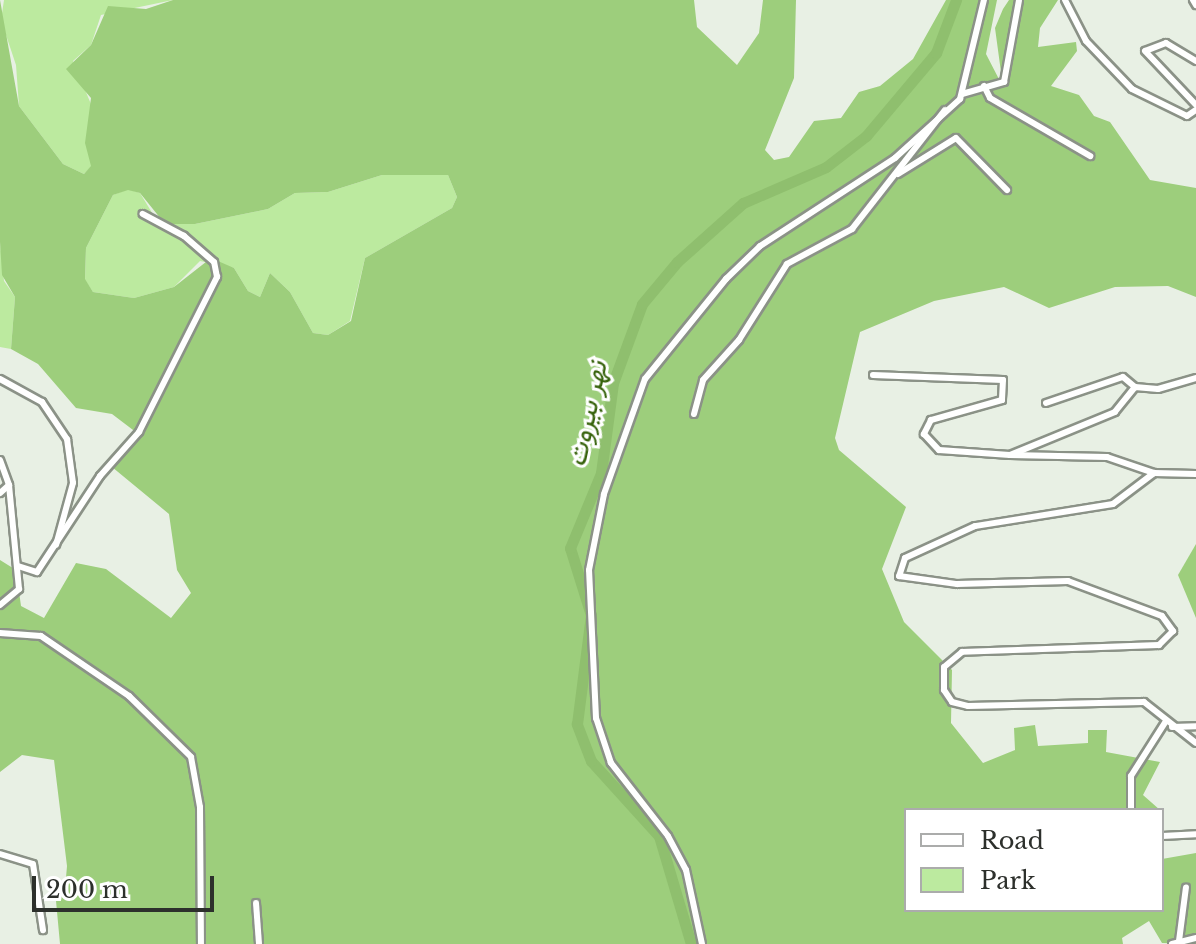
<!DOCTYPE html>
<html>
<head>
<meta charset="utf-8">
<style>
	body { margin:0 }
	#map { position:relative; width:1196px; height:944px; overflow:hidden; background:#e8f0e4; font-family:"Libre Baskerville",Vazirmatn,serif }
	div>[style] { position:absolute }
	.green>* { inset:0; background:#bcea9f }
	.forest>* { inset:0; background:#9dce7c }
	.river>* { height:11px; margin:-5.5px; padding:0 5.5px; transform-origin:5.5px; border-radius:5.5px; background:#8fbf6e }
	.roads { filter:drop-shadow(2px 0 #8b9287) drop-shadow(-2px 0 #8b9287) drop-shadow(0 2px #8b9287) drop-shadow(0 -2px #8b9287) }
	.minor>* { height:6px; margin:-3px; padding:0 3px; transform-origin:3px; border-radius:3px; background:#fff }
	span { translate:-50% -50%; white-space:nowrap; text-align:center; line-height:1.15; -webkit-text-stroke:6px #fff; paint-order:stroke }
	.water-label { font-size:28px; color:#37630c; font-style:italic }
	.legend { position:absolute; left:904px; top:808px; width:260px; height:104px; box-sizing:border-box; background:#fff; border:2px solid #abacab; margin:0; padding:10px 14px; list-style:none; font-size:24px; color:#2d302c }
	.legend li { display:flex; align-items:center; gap:16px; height:40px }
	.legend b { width:40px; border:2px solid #abacab }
	.scale { position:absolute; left:32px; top:876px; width:182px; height:36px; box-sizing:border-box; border:4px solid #2d302c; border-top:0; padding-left:10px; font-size:24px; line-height:28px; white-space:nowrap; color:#2d302c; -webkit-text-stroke:6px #fff; paint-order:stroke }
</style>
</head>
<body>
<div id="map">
	<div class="green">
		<div style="clip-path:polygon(4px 0,173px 0,101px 15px,91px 45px,73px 61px,93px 109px,92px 166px,84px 174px,63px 164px,19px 106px,16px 65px,1px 20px)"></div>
		<div style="clip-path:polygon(382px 175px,448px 175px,457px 197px,452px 208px,365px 258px,350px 321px,328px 335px,313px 333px,290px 292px,270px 273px,260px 297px,248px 291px,234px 268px,200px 261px,174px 287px,134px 298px,93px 292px,85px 280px,86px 248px,113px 195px,128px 189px,140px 193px,154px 216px,195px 224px,268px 209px,295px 193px,328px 192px)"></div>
		<div style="clip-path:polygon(0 242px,4px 281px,15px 297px,11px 349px,0 347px)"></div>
	</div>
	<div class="forest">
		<div style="clip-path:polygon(evenodd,0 0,19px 106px,63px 164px,84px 174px,91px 166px,85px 143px,91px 98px,66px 69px,91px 45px,108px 6px,146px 9px,173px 0,694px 0,697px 27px,737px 65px,759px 33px,763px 0,796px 0,794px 78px,765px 150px,774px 160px,789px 157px,814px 121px,841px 118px,859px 92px,880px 86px,913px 59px,946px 0,997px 0,986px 54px,1003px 87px,995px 28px,1003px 9px,1009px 0,1058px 0,1040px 28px,1038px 47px,1076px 42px,1077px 51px,1051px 86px,1079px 95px,1094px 116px,1110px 122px,1150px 180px,1196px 188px,1196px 297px,1168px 286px,1115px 287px,1049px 308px,1004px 287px,934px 301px,860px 332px,835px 438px,839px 450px,906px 507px,882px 569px,904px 622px,952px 670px,951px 723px,983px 763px,1015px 750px,1014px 728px,1035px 725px,1038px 746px,1088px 743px,1088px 730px,1107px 730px,1106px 752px,1160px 762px,1143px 795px,1160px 810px,906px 810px,906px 910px,1162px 910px,1162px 859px,1196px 853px,1196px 944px,1162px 943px,1149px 921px,1122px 938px,1123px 944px,60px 944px,55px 890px,65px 889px,67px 866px,54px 760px,22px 755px,0 772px,0 560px,16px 570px,21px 606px,44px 618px,76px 563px,106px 569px,171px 618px,191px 593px,177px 570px,169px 514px,112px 467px,137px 433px,112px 414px,76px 408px,38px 364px,11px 349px,15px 297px,2px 275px,0 242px,0 0,382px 175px,448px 175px,457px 197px,452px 208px,365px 258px,351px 321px,328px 335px,313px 333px,290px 292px,270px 273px,260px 297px,248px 291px,234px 268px,211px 258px,174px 287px,134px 298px,93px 292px,85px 279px,86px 248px,113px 195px,128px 190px,140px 193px,165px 224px,195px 224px,268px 209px,295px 193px,328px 192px,382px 175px)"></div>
		<div style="clip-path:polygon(1196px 544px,1196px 618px,1178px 575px)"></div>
	</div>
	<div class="river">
		<div style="left:691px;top:944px;width:113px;rotate:-106.5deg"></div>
		<div style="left:659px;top:836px;width:101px;rotate:-132.2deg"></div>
		<div style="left:591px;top:761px;width:40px;rotate:-111deg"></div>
		<div style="left:577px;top:724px;width:110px;rotate:-82.7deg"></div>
		<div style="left:591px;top:615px;width:70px;rotate:-107.4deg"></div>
		<div style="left:570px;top:548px;width:81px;rotate:-67.5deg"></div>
		<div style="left:601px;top:473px;width:91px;rotate:-82.4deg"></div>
		<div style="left:613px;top:383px;width:84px;rotate:-69.8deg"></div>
		<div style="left:642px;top:304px;width:55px;rotate:-50.2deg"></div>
		<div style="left:677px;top:262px;width:89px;rotate:-41.8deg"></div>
		<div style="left:743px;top:203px;width:90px;rotate:-23.4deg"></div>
		<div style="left:826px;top:167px;width:51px;rotate:-37.8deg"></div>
		<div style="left:866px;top:136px;width:109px;rotate:-49.9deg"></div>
		<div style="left:936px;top:53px;width:57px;rotate:-69.3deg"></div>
	</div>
	<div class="roads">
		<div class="minor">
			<div style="left:1065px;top:0;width:46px;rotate:62.9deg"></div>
			<div style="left:1086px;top:41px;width:66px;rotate:46.2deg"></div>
			<div style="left:1132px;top:89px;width:61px;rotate:26.1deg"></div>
			<div style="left:1187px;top:116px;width:11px;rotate:-34deg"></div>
			<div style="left:1193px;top:0;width:6px;rotate:59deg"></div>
			<div style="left:1196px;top:61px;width:35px;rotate:-149deg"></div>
			<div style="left:1166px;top:43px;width:22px;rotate:159deg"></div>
			<div style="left:1145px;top:51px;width:74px;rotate:46.6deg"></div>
			<div style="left:984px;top:86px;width:13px;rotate:63deg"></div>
			<div style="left:990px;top:98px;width:116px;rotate:30.1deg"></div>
			<div style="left:962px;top:94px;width:44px;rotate:-15.9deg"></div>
			<div style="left:1004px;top:82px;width:83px;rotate:-79.6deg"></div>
			<div style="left:898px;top:174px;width:68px;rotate:-31.8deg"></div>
			<div style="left:956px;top:138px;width:73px;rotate:45.6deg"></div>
			<div style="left:873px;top:375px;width:130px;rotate:2.2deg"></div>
			<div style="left:1003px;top:380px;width:20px;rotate:93deg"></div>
			<div style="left:1002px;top:400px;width:74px;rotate:164.3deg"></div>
			<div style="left:931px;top:420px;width:16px;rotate:117deg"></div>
			<div style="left:924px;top:434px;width:22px;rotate:47deg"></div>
			<div style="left:939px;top:450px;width:71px;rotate:4deg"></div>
			<div style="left:0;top:379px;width:48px;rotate:28.7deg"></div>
			<div style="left:42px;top:402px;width:45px;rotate:56deg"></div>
			<div style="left:67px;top:439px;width:44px;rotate:82.2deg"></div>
			<div style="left:73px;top:483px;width:64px;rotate:105.3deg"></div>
			<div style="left:1135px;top:387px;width:32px;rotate:129deg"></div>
			<div style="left:1115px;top:412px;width:113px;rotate:157.7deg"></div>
			<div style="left:1010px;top:455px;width:97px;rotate:1.2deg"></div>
			<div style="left:1107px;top:457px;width:50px;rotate:18.8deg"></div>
			<div style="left:1046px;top:403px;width:81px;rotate:-18.7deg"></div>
			<div style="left:1123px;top:377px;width:16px;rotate:40deg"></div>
			<div style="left:1135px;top:387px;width:23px;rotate:5deg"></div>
			<div style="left:1158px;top:389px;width:40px;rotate:-16deg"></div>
			<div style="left:694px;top:414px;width:35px;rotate:-75deg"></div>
			<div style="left:703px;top:380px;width:54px;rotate:-48deg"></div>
			<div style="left:739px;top:340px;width:90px;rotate:-57.7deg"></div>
			<div style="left:787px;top:264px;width:74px;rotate:-28.3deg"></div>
			<div style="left:852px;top:229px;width:151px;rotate:-52deg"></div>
			<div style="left:0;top:460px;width:27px;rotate:70deg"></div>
			<div style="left:9px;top:485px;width:12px;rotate:138deg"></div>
			<div style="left:1154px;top:473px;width:51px;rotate:142.9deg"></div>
			<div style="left:1113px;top:504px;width:140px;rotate:170.9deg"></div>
			<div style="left:975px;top:526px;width:77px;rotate:155.4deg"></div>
			<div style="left:905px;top:558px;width:19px;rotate:108deg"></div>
			<div style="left:899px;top:576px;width:59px;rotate:7.9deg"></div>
			<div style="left:957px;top:584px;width:111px;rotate:-1.5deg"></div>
			<div style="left:1068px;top:581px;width:100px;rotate:20.4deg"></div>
			<div style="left:1162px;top:616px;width:19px;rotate:54deg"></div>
			<div style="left:1173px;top:631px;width:20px;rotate:135deg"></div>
			<div style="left:1159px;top:645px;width:197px;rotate:178deg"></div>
			<div style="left:962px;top:652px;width:23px;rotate:140deg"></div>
			<div style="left:944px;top:667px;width:23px;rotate:90deg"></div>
			<div style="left:944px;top:690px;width:14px;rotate:56deg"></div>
			<div style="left:952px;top:702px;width:16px;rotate:14deg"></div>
			<div style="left:968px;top:706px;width:176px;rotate:-1.3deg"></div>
			<div style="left:1144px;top:702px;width:66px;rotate:38.3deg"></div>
			<div style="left:1154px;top:473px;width:42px;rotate:1.4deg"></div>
			<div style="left:18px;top:566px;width:20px;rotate:18deg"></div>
			<div style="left:37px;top:572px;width:115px;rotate:-56.7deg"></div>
			<div style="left:100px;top:476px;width:59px;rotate:-48.4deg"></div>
			<div style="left:139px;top:432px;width:174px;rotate:-63.3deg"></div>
			<div style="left:217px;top:277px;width:15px;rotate:-101deg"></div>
			<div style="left:214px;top:262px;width:40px;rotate:-139deg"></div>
			<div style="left:184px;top:236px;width:47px;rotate:-151.8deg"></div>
			<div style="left:0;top:605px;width:25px;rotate:-40deg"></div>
			<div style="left:19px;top:589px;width:104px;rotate:-95.5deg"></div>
			<div style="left:0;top:633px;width:41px;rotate:4.2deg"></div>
			<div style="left:41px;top:636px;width:107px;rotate:34.3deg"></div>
			<div style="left:129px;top:696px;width:87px;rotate:44.5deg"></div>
			<div style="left:191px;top:757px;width:51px;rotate:79.8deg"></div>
			<div style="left:200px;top:807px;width:137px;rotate:89.6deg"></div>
			<div style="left:1172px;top:727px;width:24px;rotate:-2deg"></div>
			<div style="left:1131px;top:810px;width:34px;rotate:-90deg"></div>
			<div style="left:1131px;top:776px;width:65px;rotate:-57.5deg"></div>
			<div style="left:1162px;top:836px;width:34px;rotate:-3deg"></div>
			<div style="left:0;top:854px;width:34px;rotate:17deg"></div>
			<div style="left:33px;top:864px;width:67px;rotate:81.4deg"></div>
			<div style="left:256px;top:903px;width:41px;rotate:85.8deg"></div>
			<div style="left:1179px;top:941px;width:54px;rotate:-82.6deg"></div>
			<div style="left:702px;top:944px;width:76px;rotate:-102.2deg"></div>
			<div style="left:686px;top:870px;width:38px;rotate:-118deg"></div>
			<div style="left:668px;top:836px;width:93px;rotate:-128deg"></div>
			<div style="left:611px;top:763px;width:47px;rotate:-108.4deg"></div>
			<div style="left:596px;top:718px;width:148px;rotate:-92.7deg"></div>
			<div style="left:589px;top:570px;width:77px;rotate:-78.8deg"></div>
			<div style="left:604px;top:494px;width:122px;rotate:-70.4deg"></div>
			<div style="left:645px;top:379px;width:129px;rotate:-51deg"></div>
			<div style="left:726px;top:279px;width:47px;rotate:-44.1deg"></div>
			<div style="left:760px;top:246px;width:161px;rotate:-33.1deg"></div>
			<div style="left:895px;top:158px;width:88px;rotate:-42.2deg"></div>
			<div style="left:960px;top:99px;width:102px;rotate:-76.4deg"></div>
			<div style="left:1172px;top:944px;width:25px;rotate:-14deg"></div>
		</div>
	</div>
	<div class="water-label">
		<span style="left:587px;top:414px;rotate:-78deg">نهر بيروت</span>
	</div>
	<ul class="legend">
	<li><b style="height:10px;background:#fff"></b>Road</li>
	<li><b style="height:22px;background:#bcea9f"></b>Park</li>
	</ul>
	<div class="scale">200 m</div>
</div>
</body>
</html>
